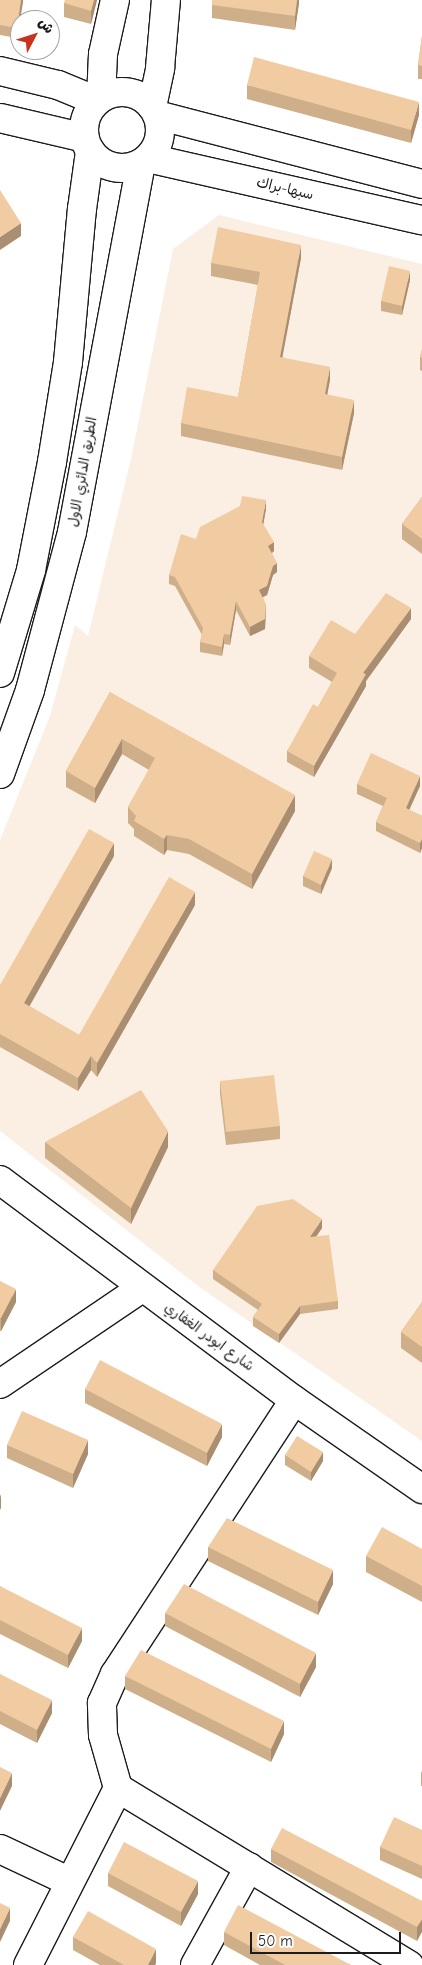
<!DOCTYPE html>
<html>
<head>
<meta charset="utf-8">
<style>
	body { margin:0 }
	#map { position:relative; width:422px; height:1965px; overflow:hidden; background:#fff; font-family:"Comic Neue","Playpen Sans Arabic",sans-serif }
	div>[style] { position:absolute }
	.built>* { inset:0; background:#fbefe3 }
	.roads { filter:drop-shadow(1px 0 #1c1c1c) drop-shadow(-1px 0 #1c1c1c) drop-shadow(0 1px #1c1c1c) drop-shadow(0 -1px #1c1c1c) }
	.minor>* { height:28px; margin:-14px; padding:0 14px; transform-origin:14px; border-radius:14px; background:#fff }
	.major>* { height:28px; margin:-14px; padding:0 14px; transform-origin:14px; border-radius:14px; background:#fff }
	.highway>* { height:28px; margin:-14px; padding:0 14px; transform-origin:14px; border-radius:14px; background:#fff }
	.highway>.ring { margin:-14px; padding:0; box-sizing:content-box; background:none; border:28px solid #fff; border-radius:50% }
	.wall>* { inset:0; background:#cfaf8a }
	.shaded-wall>* { inset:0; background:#a98e71 }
	.building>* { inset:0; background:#f1cba1 }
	span { translate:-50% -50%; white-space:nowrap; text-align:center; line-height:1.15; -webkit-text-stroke:4px #fff; paint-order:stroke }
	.street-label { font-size:14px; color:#1c1c1c }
	.north { position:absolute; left:10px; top:10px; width:50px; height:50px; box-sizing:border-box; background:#fff; border:1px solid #a4a4a4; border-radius:50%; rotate:50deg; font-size:14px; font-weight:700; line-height:20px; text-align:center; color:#1c1c1c }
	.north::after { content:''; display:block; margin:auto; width:18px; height:22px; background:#c8321e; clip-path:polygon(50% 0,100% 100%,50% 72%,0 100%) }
	.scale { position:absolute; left:250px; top:1932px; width:151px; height:22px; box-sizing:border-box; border:2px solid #1c1c1c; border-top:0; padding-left:6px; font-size:15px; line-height:18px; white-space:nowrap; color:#1c1c1c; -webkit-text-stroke:4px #fff; paint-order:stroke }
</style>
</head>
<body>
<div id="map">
	<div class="built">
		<div style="clip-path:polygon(219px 215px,422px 264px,422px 1441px,198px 1286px,0 1131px,0 840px,50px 716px,75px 625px,88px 636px,131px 459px,173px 249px)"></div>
	</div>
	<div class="roads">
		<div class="minor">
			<div style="left:0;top:1180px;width:367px;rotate:36.8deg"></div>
			<div style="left:294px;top:1400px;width:156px;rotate:34.8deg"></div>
			<div style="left:0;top:1384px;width:171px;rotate:-34.1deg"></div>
			<div style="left:118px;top:1788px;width:341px;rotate:31.3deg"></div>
			<div style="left:0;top:1849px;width:77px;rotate:25.2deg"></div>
			<div style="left:28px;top:1965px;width:199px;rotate:-63deg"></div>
			<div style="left:118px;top:1788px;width:55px;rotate:-105.8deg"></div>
			<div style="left:103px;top:1735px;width:32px;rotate:-92deg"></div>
			<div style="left:102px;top:1703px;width:32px;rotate:-66deg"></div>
			<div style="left:115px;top:1674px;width:327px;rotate:-56.8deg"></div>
			<div style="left:195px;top:1965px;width:112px;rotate:-61.1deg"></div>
		</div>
		<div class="major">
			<div style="left:101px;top:98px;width:44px;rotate:-87.4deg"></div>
			<div style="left:103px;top:54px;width:55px;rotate:-77.5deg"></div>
			<div style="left:152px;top:107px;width:40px;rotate:-78deg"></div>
			<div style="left:160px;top:68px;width:68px;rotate:-85deg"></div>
			<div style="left:0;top:673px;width:108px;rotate:-73.2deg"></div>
			<div style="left:31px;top:570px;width:110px;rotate:-79deg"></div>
			<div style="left:52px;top:462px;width:101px;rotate:-80.9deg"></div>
			<div style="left:68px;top:362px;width:154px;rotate:-84.8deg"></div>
			<div style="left:82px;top:209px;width:59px;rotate:-82.1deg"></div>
			<div style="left:0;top:774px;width:89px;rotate:-70.3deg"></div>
			<div style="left:30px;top:690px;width:163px;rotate:-75.1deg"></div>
			<div style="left:72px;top:532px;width:375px;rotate:-79.4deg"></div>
		</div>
		<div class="highway">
			<div style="left:0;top:71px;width:60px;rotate:13.6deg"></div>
			<div style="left:58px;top:85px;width:42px;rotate:22.3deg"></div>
			<div class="ring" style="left:84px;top:92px;width:48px;height:48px"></div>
			<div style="left:157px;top:115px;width:274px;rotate:14.6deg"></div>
			<div style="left:0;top:118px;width:87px;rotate:13.2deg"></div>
			<div style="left:148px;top:158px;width:281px;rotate:12.8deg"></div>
		</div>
	</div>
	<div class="wall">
		<div style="clip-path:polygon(0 0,23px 0,17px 38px,0 35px)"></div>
		<div style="clip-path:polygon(97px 0,91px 24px,64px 17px,64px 3px)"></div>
		<div style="clip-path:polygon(299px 0,295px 30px,212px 18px,212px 5px)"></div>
		<div style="clip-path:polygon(422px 36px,422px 79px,418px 79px,418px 65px)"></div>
		<div style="clip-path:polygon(247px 85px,419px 115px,411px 143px,247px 99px)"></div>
		<div style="clip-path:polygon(301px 258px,282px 357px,330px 380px,327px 394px,354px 413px,342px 470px,181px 436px,181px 423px,238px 397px,258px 285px,211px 276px,211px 263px)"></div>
		<div style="clip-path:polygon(410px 280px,402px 315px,381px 311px,381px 301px)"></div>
		<div style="clip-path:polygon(422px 349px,422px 371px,420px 370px,420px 357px)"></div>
		<div style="clip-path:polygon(422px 497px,422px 554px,402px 539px,402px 524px)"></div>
		<div style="clip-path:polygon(266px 509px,263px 524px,274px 551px,272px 553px,277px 572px,273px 575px,267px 595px,263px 597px,266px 613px,265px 629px,250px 636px,236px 610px,230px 645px,224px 644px,222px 656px,200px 652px,200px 642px,202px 635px,175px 586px,169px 584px,169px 575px,196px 539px)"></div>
		<div style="clip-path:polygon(411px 619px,366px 681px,366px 686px,314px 777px,287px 762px,287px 751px,318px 707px,332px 682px,309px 668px,309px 656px,355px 634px)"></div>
		<div style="clip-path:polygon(110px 692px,295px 811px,252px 889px,189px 854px,167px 850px,164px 855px,134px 836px,134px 829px,128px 823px,128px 807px,149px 770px,122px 754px,95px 803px,66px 787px,66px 771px)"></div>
		<div style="clip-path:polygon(357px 784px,420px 786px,409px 810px,422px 816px,422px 848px,420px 853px,376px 831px,376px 822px,383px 806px,357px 794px)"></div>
		<div style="clip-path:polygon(114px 856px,29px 1006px,79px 1035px,195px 905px,97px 1077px,91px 1070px,78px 1091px,0 1047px,0 985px)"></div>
		<div style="clip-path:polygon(332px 868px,321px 894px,303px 886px,303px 876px)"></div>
		<div style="clip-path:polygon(220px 1081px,280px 1126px,280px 1139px,226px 1145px,220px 1094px)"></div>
		<div style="clip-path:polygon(45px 1142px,168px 1147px,131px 1224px,45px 1158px)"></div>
		<div style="clip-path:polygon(322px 1228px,316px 1236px,338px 1301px,338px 1309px,300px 1314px,279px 1343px,253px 1326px,253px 1317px,258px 1310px,213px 1279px,213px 1270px)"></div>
		<div style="clip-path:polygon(0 1281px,16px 1302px,1px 1331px,0 1331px)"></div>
		<div style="clip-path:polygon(422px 1302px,422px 1363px,401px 1348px,401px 1332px)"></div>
		<div style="clip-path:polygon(85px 1389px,222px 1437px,207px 1466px,85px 1403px)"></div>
		<div style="clip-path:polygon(7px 1445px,88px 1454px,73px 1488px,7px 1458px)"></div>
		<div style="clip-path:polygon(285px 1455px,323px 1461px,311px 1481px,285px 1465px)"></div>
		<div style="clip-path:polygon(208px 1547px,333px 1584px,318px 1615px,208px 1561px)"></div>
		<div style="clip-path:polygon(422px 1549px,422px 1602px,366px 1572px,366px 1556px)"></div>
		<div style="clip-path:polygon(0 1586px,82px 1641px,68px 1668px,0 1634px)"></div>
		<div style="clip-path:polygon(165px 1613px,316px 1667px,300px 1697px,165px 1626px)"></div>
		<div style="clip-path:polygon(0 1674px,52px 1713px,37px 1743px,0 1724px)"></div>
		<div style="clip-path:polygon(125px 1676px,284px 1734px,271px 1762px,125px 1689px)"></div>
		<div style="clip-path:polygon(422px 1771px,422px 1786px,421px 1786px,421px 1773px)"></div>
		<div style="clip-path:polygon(422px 1830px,422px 1879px,380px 1860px,380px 1847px)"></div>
		<div style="clip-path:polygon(271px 1849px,422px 1901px,417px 1941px,271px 1862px)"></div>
		<div style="clip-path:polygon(108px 1873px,198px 1894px,181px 1926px,108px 1886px)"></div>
		<div style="clip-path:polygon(224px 1932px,351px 1965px,260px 1965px,224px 1945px)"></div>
		<div style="clip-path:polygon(73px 1937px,156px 1963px,155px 1965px,100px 1965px,73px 1950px)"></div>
	</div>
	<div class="shaded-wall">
		<div style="clip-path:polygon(21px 0,23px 0,23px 2px,17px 38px,17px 28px)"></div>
		<div style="clip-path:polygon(94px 0,97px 0,91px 24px,91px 11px)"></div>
		<div style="clip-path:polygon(297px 0,299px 0,299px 4px,295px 30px,295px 16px)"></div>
		<div style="clip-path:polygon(419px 102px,419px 115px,411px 143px,411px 130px)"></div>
		<div style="clip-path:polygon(21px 223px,21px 236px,0 250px,0 237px)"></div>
		<div style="clip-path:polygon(301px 245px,301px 258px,280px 370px,280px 357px)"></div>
		<div style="clip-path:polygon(410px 271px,410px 280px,402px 315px,402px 306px)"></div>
		<div style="clip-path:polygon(330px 367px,330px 380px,325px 407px,325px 394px)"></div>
		<div style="clip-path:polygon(354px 400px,354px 413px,342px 470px,342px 457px)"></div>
		<div style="clip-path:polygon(266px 500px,266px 509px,262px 532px,262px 522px)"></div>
		<div style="clip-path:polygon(274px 542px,274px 551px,268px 556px,268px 546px)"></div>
		<div style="clip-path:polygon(277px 563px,277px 572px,273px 575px,267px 595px,259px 599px,259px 590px,273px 566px)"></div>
		<div style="clip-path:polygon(236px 601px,236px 610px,230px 645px,230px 635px)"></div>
		<div style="clip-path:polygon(266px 604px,265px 629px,250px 636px,250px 627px)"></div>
		<div style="clip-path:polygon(411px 608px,411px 619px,366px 681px,366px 686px,314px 777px,314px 766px,363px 673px)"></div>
		<div style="clip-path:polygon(224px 634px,224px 644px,222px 656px,222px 647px)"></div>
		<div style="clip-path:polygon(122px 739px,122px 754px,95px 803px,95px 788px)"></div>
		<div style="clip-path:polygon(420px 776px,420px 786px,406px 817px,406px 808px)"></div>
		<div style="clip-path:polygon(295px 795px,295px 811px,252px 889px,252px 874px)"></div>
		<div style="clip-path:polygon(167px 835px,167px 850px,164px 855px,164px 839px)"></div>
		<div style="clip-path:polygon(422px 839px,422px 848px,420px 853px,420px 843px)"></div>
		<div style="clip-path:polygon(114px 843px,114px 856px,24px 1016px,24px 1003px)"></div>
		<div style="clip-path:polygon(332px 859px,332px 868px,321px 894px,321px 885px)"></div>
		<div style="clip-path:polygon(195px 892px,195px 905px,97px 1077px,97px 1063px)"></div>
		<div style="clip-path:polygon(91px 1056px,91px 1070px,78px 1091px,78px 1078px)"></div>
		<div style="clip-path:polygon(168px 1131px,168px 1147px,131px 1224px,131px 1208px)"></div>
		<div style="clip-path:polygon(322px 1219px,322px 1228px,310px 1246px,310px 1237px)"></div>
		<div style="clip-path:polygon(16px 1289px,16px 1302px,1px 1331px,1px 1318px)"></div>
		<div style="clip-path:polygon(300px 1306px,300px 1314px,279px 1343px,279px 1334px)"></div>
		<div style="clip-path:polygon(222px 1424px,222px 1437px,207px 1466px,207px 1453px)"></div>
		<div style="clip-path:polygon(88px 1440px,88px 1454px,73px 1488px,73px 1474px)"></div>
		<div style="clip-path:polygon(323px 1452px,323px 1461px,311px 1481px,311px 1472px)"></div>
		<div style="clip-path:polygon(1px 1494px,1px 1508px,0 1510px,0 1497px)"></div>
		<div style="clip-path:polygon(333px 1570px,333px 1584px,318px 1615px,318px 1602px)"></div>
		<div style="clip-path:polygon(82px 1628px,82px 1641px,68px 1668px,68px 1655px)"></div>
		<div style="clip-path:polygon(316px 1653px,316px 1667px,300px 1697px,300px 1684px)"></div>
		<div style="clip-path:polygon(52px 1700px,52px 1713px,37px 1743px,37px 1730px)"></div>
		<div style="clip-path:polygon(284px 1721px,284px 1734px,271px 1762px,271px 1749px)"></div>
		<div style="clip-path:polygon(12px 1773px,12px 1786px,0 1811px,0 1798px)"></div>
		<div style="clip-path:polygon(198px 1881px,198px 1894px,181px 1926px,181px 1912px)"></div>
		<div style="clip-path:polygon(10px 1908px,10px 1921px,0 1942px,0 1929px)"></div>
		<div style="clip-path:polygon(422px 1919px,422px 1932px,417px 1941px,417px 1927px)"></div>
		<div style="clip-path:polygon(156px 1949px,156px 1963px,155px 1965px,148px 1965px)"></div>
	</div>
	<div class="building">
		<div style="clip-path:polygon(0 0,21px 0,17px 28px,0 25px)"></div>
		<div style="clip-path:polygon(65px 0,94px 0,91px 11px,64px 3px)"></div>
		<div style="clip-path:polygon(212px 0,297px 0,295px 16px,212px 5px)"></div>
		<div style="clip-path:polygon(422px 36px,422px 66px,418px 65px)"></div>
		<div style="clip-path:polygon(254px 57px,419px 102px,411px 130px,247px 85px)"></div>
		<div style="clip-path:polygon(0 190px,21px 223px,0 237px)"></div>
		<div style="clip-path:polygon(218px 227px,301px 245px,280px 357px,330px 367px,325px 394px,354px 400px,342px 457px,181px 423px,187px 387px,238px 397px,260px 272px,211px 263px)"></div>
		<div style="clip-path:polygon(389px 266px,410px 271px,402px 306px,381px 301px)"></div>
		<div style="clip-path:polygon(422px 349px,422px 358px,420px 357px)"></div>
		<div style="clip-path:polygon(242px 496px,266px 500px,262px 522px,274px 542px,268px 546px,277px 563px,273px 566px,267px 586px,259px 590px,266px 604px,265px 619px,250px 627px,236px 601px,230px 635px,224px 634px,222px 647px,200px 642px,203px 628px,175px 577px,169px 575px,181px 534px,196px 539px,200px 527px,240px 506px)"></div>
		<div style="clip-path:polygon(422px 497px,422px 539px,402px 524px)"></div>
		<div style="clip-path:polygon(386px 593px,411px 608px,363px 673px,366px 674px,314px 766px,287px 751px,313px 704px,318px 707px,337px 673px,309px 656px,331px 620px,355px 634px)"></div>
		<div style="clip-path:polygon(110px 692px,295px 795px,252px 874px,189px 839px,167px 835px,164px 839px,134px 821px,136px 816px,128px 807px,155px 758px,122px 739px,95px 788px,66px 771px)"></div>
		<div style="clip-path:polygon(371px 753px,420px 776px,406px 808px,422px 816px,422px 839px,420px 843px,376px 822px,387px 798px,357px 784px)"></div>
		<div style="clip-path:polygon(89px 829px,114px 843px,24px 1003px,79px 1035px,169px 877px,195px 892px,97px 1063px,91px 1056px,78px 1078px,0 1034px,0 985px)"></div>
		<div style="clip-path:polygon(314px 851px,332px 859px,321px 885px,303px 876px)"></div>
		<div style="clip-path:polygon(274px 1075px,280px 1126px,226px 1132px,220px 1081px)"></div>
		<div style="clip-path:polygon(141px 1090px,168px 1131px,131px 1208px,45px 1142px)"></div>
		<div style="clip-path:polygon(293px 1199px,322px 1219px,310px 1237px,329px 1235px,338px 1301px,300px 1306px,279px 1334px,253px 1317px,262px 1304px,213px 1270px,257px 1206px)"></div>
		<div style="clip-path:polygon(0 1281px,16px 1289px,1px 1318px,0 1318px)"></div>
		<div style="clip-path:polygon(422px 1302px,422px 1347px,401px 1332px)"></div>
		<div style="clip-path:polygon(100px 1360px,222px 1424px,207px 1453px,85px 1389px)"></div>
		<div style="clip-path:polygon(22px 1411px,88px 1440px,73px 1474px,7px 1445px)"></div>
		<div style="clip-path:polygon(297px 1436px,323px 1452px,311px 1472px,285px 1455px)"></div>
		<div style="clip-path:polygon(227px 1518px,333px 1570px,318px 1602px,208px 1547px)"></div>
		<div style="clip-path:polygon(382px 1527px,422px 1549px,422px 1586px,366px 1556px)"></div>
		<div style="clip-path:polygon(184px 1584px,316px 1653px,300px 1684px,165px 1613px)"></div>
		<div style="clip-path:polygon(0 1586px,82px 1628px,68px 1655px,0 1620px)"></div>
		<div style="clip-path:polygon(141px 1650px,284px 1721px,271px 1749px,125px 1676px)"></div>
		<div style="clip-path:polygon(0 1674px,52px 1700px,37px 1730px,0 1711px)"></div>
		<div style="clip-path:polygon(0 1767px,12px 1773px,0 1798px)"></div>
		<div style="clip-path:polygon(394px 1817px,422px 1830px,422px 1866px,380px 1847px)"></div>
		<div style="clip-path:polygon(282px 1828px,422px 1901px,422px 1919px,417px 1927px,271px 1849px)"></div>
		<div style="clip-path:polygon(124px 1842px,198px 1881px,181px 1912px,108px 1873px)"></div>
		<div style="clip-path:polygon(0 1903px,10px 1908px,0 1929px)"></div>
		<div style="clip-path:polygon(238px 1905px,351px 1965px,285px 1965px,224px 1932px)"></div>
		<div style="clip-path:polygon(88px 1911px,156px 1949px,148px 1965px,124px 1965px,73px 1937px)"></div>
	</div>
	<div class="street-label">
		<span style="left:285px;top:189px;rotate:13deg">سبها-براك</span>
		<span style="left:83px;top:472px;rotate:-80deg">الطريق الدائري الاول</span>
		<span style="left:209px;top:1337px;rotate:36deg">شارع ابودر الغفاري</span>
	</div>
	<div class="north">ش</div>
	<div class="scale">50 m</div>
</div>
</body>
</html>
